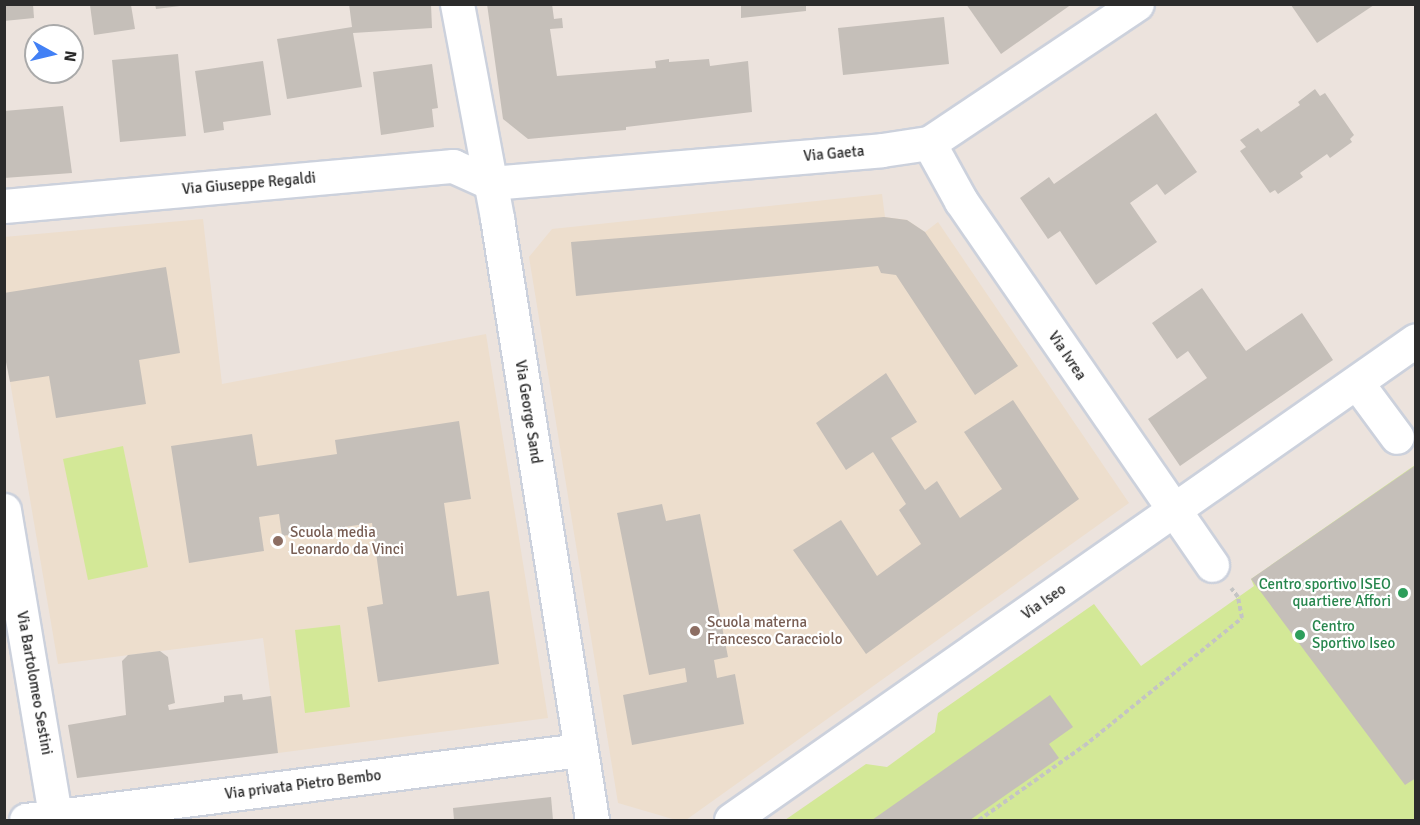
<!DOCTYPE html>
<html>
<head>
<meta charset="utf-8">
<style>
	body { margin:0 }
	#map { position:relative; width:1420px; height:825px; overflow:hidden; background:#ece3dd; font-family:Signika,sans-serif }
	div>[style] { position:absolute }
	.education>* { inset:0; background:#eddecd }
	.pitch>* { inset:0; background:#d3e897 }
	.building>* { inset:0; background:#c5bfb9 }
	.path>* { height:4px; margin-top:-2px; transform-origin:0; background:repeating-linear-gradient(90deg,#c4c4c4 0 4.5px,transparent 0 7.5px) }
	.roads { filter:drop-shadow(2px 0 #ccd1dc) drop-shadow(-2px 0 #ccd1dc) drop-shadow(0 2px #ccd1dc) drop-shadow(0 -2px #ccd1dc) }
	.minor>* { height:33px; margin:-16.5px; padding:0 16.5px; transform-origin:16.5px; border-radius:16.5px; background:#fff }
	.dots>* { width:16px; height:16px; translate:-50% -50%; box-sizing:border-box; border:3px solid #fff; border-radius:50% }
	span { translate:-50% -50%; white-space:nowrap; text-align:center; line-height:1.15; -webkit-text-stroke:4.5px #fff; paint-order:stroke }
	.street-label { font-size:15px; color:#2b2b2b }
	.education-label { font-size:15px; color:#785e54 }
	.left { translate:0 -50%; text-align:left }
	.leisure-label { font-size:15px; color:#27864d }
	.right { translate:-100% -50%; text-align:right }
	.frame { position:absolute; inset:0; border:6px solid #2b2b2b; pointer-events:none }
	.north { position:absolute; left:24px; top:24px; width:60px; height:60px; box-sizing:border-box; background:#fff; border:2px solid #aaa; border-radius:50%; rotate:98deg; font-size:16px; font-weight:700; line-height:24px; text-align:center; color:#2b2b2b }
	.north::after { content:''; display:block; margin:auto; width:21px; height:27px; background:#4280f5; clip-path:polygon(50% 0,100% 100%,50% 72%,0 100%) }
</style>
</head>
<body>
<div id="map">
	<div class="education">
		<div style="clip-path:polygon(882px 194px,885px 217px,907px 220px,925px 232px,938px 222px,1129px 503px,686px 820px,676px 820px,618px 803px,529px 257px,552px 229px)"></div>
		<div style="clip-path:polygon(203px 219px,222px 384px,486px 334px,548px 718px,278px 753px,263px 638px,58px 664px,5px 352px,4px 237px)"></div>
	</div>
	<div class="pitch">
		<div style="clip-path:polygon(123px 446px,148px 567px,88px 580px,63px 459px)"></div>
		<div style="clip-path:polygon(1415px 465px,1415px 820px,785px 820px,866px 764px,887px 767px,935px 732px,938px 713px,1094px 604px,1141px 666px,1254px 586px,1251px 579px)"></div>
		<div style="clip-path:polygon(340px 625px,350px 707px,305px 713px,295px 630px)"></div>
	</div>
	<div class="building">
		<div style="clip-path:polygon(4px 4px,33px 4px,34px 18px,4px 21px)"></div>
		<div style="clip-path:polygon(155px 4px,180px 4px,180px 6px,156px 9px)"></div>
		<div style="clip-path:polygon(349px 4px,431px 4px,432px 28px,353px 33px,362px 87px,287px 99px,277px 39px,352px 27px)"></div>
		<div style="clip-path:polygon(487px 4px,552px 4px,554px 19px,562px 18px,563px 28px,550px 29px,557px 76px,656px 68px,655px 61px,669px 59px,669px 62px,709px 59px,710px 66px,748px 61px,752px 112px,626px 127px,626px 130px,528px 139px,503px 119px)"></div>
		<div style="clip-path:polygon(741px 4px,806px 4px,806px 11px,741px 18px)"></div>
		<div style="clip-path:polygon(966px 4px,1072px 4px,1001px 54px)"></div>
		<div style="clip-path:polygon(90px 5px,131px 5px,135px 29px,94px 35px)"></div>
		<div style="clip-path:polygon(1291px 5px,1374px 5px,1317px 43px)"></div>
		<div style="clip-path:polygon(944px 17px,949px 64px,843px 75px,838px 28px)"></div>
		<div style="clip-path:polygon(178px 54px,186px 136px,120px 142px,112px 60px)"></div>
		<div style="clip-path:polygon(263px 61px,271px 115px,223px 122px,224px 130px,204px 133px,195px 71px)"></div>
		<div style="clip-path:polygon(432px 64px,438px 108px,432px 109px,434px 127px,381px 135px,373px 72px)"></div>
		<div style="clip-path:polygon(1315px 89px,1320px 96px,1325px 93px,1354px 135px,1350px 139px,1352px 142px,1330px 158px,1327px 154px,1300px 173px,1303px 177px,1278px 194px,1275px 190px,1270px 193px,1240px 151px,1246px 147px,1240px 140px,1258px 128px,1261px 132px,1300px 105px,1298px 102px)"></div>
		<div style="clip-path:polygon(63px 106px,72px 173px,4px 178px,4px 111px)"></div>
		<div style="clip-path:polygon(1156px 113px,1197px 172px,1165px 195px,1157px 184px,1130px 203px,1157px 242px,1096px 285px,1060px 231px,1048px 239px,1020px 198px,1049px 177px,1054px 184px)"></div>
		<div style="clip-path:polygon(884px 217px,907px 220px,925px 232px,1018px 366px,975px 395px,896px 275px,881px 273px,878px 266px,576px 296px,571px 242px)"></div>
		<div style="clip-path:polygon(166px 267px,180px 353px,139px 360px,146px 404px,56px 418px,49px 376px,10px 382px,4px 352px,4px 293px)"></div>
		<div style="clip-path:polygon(1202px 288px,1246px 351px,1302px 313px,1333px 360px,1180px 466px,1148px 419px,1207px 378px,1188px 351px,1177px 359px,1152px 323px)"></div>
		<div style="clip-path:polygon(886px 373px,917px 422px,891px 438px,925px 490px,937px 481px,960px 518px,1002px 489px,964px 432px,1013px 400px,1079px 499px,866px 654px,793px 550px,841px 520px,877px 576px,921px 544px,899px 510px,906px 504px,873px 452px,846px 470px,816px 423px)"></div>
		<div style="clip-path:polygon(459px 421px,471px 499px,444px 503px,457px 596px,489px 591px,499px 664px,378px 682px,367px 607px,383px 604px,372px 523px,282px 536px,279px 514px,259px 517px,264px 551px,189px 563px,171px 446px,252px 434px,257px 466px,337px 454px,335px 440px)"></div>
		<div style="clip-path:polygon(1416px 465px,1416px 778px,1405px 785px,1251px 579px)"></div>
		<div style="clip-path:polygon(662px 504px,666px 521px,700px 514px,728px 657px,714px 660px,717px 678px,735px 674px,744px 724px,632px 745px,623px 695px,687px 682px,685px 668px,649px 675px,617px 513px)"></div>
		<div style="clip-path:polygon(160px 651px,168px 657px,175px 703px,168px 705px,169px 710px,224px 702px,224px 696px,242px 694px,243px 700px,271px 696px,278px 753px,77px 778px,68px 725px,126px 715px,122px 661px,128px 655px)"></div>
		<div style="clip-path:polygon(1050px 695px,1073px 727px,1049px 744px,1059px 758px,970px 820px,872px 820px)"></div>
		<div style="clip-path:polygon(551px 797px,553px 820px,454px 820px,453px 808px)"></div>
	</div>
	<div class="path">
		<div style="left:979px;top:820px;width:128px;rotate:-35.2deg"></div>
		<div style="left:1084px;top:746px;width:203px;rotate:-39deg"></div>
		<div style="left:1242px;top:618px;width:21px;rotate:-101deg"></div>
		<div style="left:1238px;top:597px;width:11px;rotate:-128deg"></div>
	</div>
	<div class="roads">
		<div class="minor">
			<div style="left:457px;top:4px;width:218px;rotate:79.4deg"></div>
			<div style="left:497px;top:218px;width:609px;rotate:81.03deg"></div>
			<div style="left:929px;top:143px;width:66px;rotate:61.1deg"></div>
			<div style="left:961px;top:201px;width:442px;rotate:55.4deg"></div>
			<div style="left:4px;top:206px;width:451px;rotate:-5.1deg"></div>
			<div style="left:453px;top:166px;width:42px;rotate:24.1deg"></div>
			<div style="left:491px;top:183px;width:392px;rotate:-4.8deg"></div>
			<div style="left:882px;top:150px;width:48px;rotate:-8.5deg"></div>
			<div style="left:929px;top:143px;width:250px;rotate:-33.8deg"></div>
			<div style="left:1357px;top:383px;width:67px;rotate:53.5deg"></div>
			<div style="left:4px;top:510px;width:314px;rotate:80.5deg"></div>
			<div style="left:26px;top:820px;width:558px;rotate:-7.2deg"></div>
			<div style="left:731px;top:820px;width:836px;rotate:-35.02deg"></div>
		</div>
	</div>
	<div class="dots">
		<div style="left:278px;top:541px;background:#8d6e63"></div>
		<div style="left:1403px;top:593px;background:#2e9e5b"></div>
		<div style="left:695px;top:631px;background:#8d6e63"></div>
		<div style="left:1300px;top:635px;background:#2e9e5b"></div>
	</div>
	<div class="street-label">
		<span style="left:834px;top:154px;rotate:-5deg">Via Gaeta</span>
		<span style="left:249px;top:184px;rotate:-5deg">Via Giuseppe Regaldi</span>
		<span style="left:1067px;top:356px;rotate:56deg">Via Ivrea</span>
		<span style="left:528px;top:412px;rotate:81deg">Via George Sand</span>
		<span style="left:1044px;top:602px;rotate:-35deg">Via Iseo</span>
		<span style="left:34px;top:683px;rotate:80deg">Via Bartolomeo Sestini</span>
		<span style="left:303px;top:785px;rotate:-7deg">Via privata Pietro Bembo</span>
	</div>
	<div class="education-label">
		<span class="left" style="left:290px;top:541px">Scuola media<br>Leonardo da Vinci</span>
		<span class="left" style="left:707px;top:631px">Scuola materna<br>Francesco Caracciolo</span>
	</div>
	<div class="leisure-label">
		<span class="right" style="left:1391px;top:593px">Centro sportivo ISEO<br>quartiere Affori</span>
		<span class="left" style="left:1312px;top:635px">Centro<br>Sportivo Iseo</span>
	</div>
	<div class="frame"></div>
	<div class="north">N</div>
</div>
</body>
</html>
